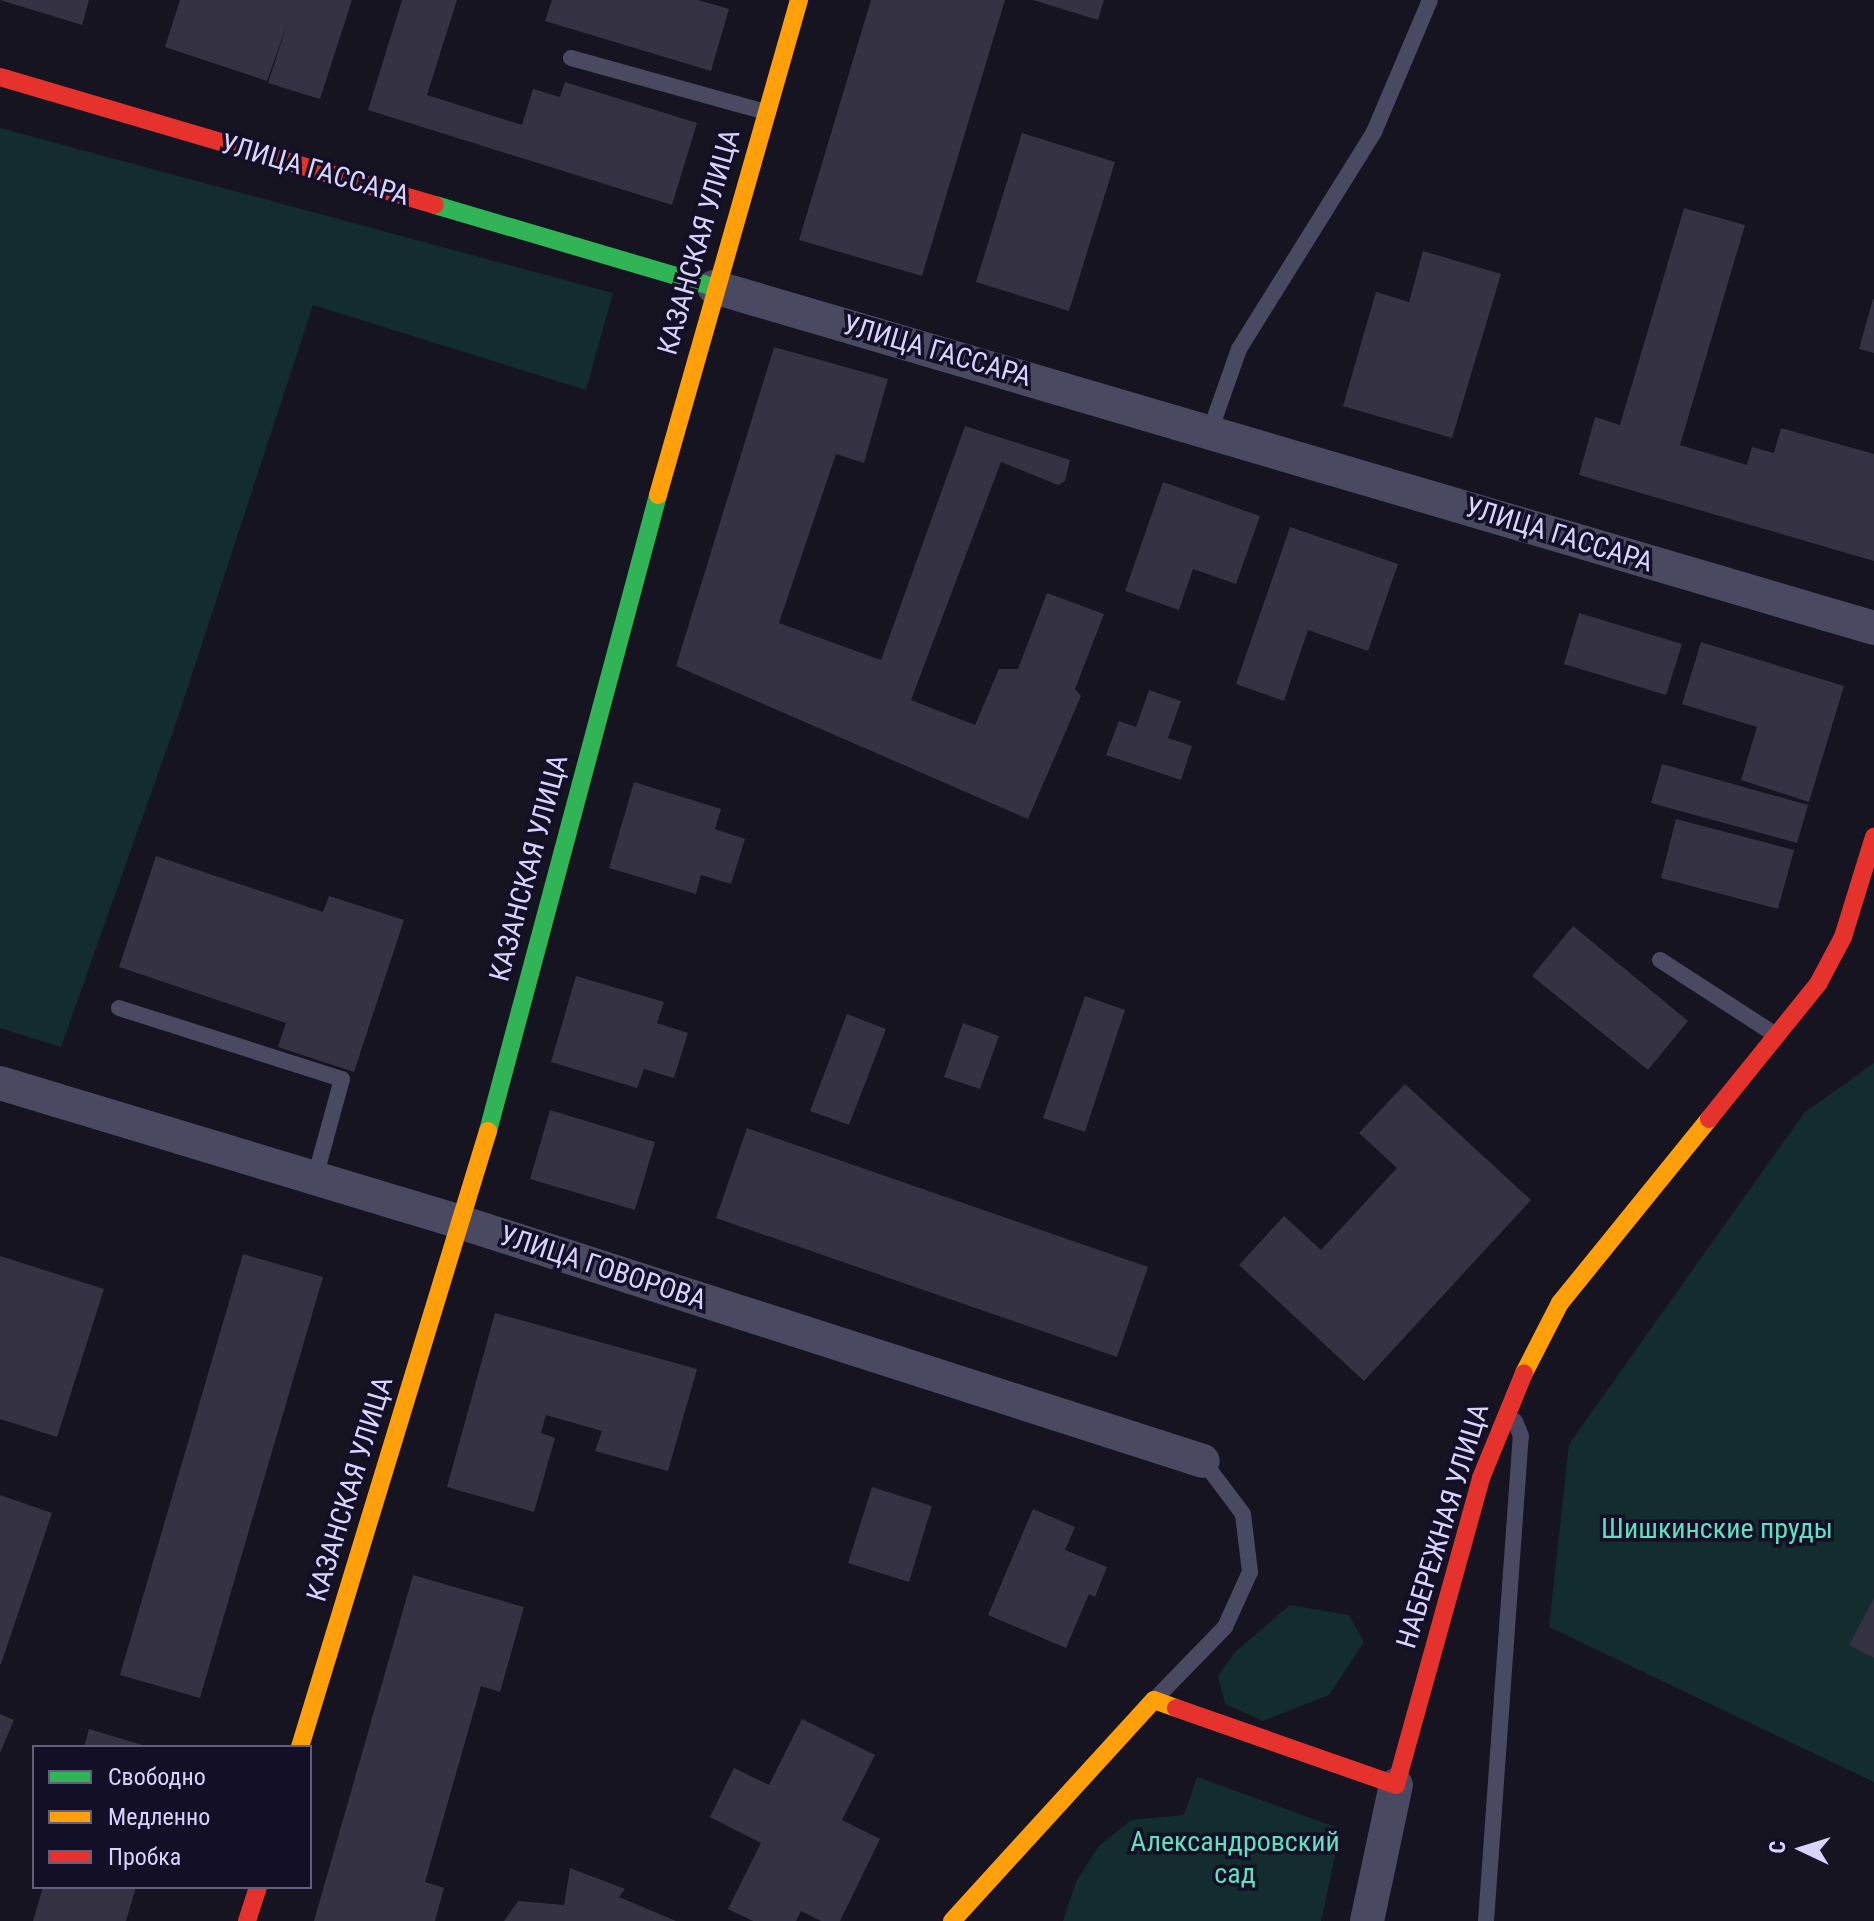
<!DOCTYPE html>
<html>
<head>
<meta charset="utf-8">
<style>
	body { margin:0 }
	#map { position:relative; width:1874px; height:1921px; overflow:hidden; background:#161421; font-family:"Roboto Condensed",sans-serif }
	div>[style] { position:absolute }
	.green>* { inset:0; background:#132c2d }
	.building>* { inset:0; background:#343243 }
	.lane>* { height:16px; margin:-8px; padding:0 8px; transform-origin:8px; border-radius:8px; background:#4a4962 }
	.street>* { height:34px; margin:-17px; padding:0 17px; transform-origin:17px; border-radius:17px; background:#4a4962 }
	.fast>* { height:18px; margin:-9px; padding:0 9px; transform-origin:9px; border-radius:9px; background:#30b455 }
	.slow>* { height:18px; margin:-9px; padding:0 9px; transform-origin:9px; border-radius:9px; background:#ff9f0a }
	.jam>* { height:18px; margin:-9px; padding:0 9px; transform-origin:9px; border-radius:9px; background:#e5322d }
	span { translate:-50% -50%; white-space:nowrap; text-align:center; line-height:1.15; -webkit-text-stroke:7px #130f26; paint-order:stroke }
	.street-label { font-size:28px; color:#d9d4ff }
	.park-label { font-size:28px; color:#5fe0c0 }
	.legend { position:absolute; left:32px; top:1745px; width:280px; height:144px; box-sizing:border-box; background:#130f26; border:2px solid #625e7d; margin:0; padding:10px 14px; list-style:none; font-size:24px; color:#d9d4ff }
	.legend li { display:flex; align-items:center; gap:16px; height:40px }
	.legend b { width:40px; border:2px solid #625e7d }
	.north { position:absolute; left:1762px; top:1809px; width:80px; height:80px; -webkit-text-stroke:6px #130f26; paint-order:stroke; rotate:274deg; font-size:22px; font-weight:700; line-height:32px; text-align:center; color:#d9d4ff }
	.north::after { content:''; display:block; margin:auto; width:28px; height:36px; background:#d9d4ff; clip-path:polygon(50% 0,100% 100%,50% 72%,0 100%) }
</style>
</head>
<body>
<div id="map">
	<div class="green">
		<div style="clip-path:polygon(0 128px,613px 293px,586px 390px,313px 305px,177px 720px,61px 1047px,0 1028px)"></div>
		<div style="clip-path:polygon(1874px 1063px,1874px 1782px,1549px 1627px,1569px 1444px,1804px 1113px)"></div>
		<div style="clip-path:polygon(1290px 1605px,1349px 1615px,1364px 1642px,1329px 1695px,1263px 1721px,1225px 1704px,1218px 1676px,1235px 1652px)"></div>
		<div style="clip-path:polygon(1197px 1777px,1341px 1829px,1321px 1921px,1063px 1921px,1076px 1882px,1098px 1847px,1131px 1820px,1184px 1815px)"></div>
	</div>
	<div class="building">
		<div style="clip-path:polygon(0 0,89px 0,82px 25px)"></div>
		<div style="clip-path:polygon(180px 0,352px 0,320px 99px,268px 83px,289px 19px,267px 81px,165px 47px)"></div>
		<div style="clip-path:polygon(402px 0,457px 0,427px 95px,522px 125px,533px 89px,560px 97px,565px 82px,697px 123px,672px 205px,368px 110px)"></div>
		<div style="clip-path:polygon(552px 0,698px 0,729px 9px,711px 71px,545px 21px)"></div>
		<div style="clip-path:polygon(871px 0,1005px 0,922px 276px,799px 240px)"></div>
		<div style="clip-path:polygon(1033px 0,1104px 0,1098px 20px)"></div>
		<div style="clip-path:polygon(1022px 133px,1115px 162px,1069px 311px,976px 282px)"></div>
		<div style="clip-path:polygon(1684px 208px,1745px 225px,1680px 445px,1747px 465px,1752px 447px,1774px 453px,1781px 428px,1874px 454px,1874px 561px,1579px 475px,1595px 417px,1620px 425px)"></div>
		<div style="clip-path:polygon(1423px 251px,1501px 274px,1452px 438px,1343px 406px,1376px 292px,1409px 302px)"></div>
		<div style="clip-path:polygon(1873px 299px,1874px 299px,1874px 353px,1859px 349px)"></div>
		<div style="clip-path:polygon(774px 347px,888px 379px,864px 463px,836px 454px,779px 623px,881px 660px,965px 426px,1070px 460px,1065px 481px,1058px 485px,1001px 462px,911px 700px,975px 725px,999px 669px,1018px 669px,1047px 593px,1104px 614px,1075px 689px,1081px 696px,1028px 819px,676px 666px)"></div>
		<div style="clip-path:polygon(1163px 482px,1260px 516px,1236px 584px,1193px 569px,1179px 610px,1125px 591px)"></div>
		<div style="clip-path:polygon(1290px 527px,1398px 564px,1368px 651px,1308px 630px,1284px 701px,1236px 684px)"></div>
		<div style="clip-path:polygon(1579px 613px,1682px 644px,1666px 695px,1564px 664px)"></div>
		<div style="clip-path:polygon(1701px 642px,1844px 686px,1809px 802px,1741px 780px,1757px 727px,1682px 704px)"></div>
		<div style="clip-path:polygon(1149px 690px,1181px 701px,1168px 738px,1192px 746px,1181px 780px,1106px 755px,1119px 721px,1136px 727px)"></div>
		<div style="clip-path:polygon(1662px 764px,1808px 805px,1797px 843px,1651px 803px)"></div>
		<div style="clip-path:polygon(634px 782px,721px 809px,715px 829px,745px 839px,731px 884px,701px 875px,696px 894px,609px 868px)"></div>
		<div style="clip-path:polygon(1676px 819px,1794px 850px,1778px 909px,1661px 878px)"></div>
		<div style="clip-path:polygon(156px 856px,323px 912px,329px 896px,404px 920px,354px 1072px,278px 1047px,286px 1023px,119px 967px)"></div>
		<div style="clip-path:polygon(1573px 926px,1688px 1021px,1648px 1070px,1532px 976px)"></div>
		<div style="clip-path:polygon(576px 976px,664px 1002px,657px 1023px,688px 1033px,674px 1078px,644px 1069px,637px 1088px,551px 1062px)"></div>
		<div style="clip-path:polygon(1085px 996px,1125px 1010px,1085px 1132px,1043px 1118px)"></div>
		<div style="clip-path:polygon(847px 1014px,886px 1029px,849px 1125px,810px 1111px)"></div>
		<div style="clip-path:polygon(963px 1023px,999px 1036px,980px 1089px,944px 1077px)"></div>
		<div style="clip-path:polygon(1405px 1084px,1531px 1200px,1364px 1381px,1239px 1265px,1284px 1216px,1321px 1250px,1397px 1168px,1359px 1133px)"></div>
		<div style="clip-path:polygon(550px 1110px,655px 1142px,635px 1210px,530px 1179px)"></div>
		<div style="clip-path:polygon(747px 1128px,1148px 1267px,1117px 1357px,716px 1218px)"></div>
		<div style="clip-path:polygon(243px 1254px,323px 1277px,200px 1698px,120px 1675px)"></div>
		<div style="clip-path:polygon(0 1256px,104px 1289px,57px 1437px,0 1419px)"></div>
		<div style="clip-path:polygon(495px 1313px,697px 1369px,668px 1471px,595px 1451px,602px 1431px,546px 1415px,541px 1433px,555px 1438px,534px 1512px,447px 1487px)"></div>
		<div style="clip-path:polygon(872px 1487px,932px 1506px,909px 1582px,848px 1563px)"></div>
		<div style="clip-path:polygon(0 1495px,52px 1513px,1px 1664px,0 1664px)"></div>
		<div style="clip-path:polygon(1033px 1509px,1075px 1527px,1065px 1550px,1107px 1567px,1095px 1597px,1089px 1594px,1066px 1648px,988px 1615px)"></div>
		<div style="clip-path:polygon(413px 1575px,524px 1607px,500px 1692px,481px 1686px,425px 1882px,444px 1888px,435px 1921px,314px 1921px)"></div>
		<div style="clip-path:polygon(1874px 1598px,1874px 1658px,1849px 1645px)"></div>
		<div style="clip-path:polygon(0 1714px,14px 1720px,0 1753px)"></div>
		<div style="clip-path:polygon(802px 1719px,875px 1755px,842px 1820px,880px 1839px,840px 1921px,821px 1921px,801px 1911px,796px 1921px,753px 1921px,728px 1909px,761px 1843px,710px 1817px,734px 1768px,769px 1785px)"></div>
		<div style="clip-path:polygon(89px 1729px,146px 1746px,146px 1747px,84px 1747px)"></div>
		<div style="clip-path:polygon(570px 1868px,625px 1889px,619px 1897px,676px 1921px,504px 1921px,518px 1901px,564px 1905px)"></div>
		<div style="clip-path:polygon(43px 1887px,136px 1887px,126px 1921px,33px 1921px)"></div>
	</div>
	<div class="lane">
		<div style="left:571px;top:58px;width:198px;rotate:15.5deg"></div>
		<div style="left:1210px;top:431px;width:87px;rotate:-70.5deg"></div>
		<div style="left:1239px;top:349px;width:256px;rotate:-58.1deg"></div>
		<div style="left:1374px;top:132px;width:143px;rotate:-67deg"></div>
		<div style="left:1660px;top:960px;width:138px;rotate:32.9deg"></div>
		<div style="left:119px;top:1008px;width:234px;rotate:17.7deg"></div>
		<div style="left:342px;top:1079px;width:103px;rotate:105.3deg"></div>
		<div style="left:1158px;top:1696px;width:96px;rotate:-45.8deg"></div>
		<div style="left:1225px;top:1627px;width:60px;rotate:-65.6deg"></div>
		<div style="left:1250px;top:1572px;width:58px;rotate:-96.9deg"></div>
		<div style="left:1243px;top:1514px;width:66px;rotate:-127deg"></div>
		<div style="left:1486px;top:1921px;width:486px;rotate:-85.9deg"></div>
		<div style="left:1521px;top:1436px;width:16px;rotate:-112deg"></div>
	</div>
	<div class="street">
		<div style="left:714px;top:287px;width:1209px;rotate:16.38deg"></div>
		<div style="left:0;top:1083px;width:484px;rotate:16.8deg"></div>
		<div style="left:463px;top:1223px;width:777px;rotate:17.83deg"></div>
		<div style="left:1367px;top:1921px;width:139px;rotate:-78deg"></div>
	</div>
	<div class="fast">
		<div style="left:435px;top:205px;width:291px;rotate:16.4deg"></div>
		<div style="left:488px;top:1131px;width:658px;rotate:-75.03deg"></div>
	</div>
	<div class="slow">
		<div style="left:658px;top:495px;width:515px;rotate:-74.1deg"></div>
		<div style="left:1524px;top:1373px;width:79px;rotate:-62.8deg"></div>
		<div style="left:1560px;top:1303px;width:237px;rotate:-51deg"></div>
		<div style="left:300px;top:1747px;width:644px;rotate:-73.03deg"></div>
		<div style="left:952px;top:1921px;width:299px;rotate:-47.6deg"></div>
		<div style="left:1154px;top:1700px;width:23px;rotate:20deg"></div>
	</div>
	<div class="jam">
		<div style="left:0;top:77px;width:453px;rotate:16.4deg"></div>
		<div style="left:1709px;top:1119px;width:174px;rotate:-51.1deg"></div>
		<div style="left:1818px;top:984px;width:53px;rotate:-62deg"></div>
		<div style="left:1843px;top:937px;width:105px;rotate:-72.8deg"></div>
		<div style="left:1176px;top:1708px;width:233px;rotate:19.3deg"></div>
		<div style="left:1396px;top:1785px;width:319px;rotate:-74.5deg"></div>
		<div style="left:1481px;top:1478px;width:113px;rotate:-67.7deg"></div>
		<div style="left:247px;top:1921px;width:36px;rotate:-72deg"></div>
	</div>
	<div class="street-label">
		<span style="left:315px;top:170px;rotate:16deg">УЛИЦА ГАССАРА</span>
		<span style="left:699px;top:242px;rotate:-74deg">КАЗАНСКАЯ УЛИЦА</span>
		<span style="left:937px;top:351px;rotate:16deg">УЛИЦА ГАССАРА</span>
		<span style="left:1559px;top:535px;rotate:17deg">УЛИЦА ГАССАРА</span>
		<span style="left:529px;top:868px;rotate:-75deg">КАЗАНСКАЯ УЛИЦА</span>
		<span style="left:603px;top:1268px;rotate:18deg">УЛИЦА ГОВОРОВА</span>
		<span style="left:350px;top:1489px;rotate:-73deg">КАЗАНСКАЯ УЛИЦА</span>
		<span style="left:1443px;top:1526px;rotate:-73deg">НАБЕРЕЖНАЯ УЛИЦА</span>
	</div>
	<div class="park-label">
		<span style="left:1717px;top:1529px">Шишкинские пруды</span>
		<span style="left:1235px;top:1858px">Александровский<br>сад</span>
	</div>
	<ul class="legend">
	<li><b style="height:10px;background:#30b455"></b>Свободно</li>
	<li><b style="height:10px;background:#ff9f0a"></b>Медленно</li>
	<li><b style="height:10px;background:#e5322d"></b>Пробка</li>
	</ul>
	<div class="north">С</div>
</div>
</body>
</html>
